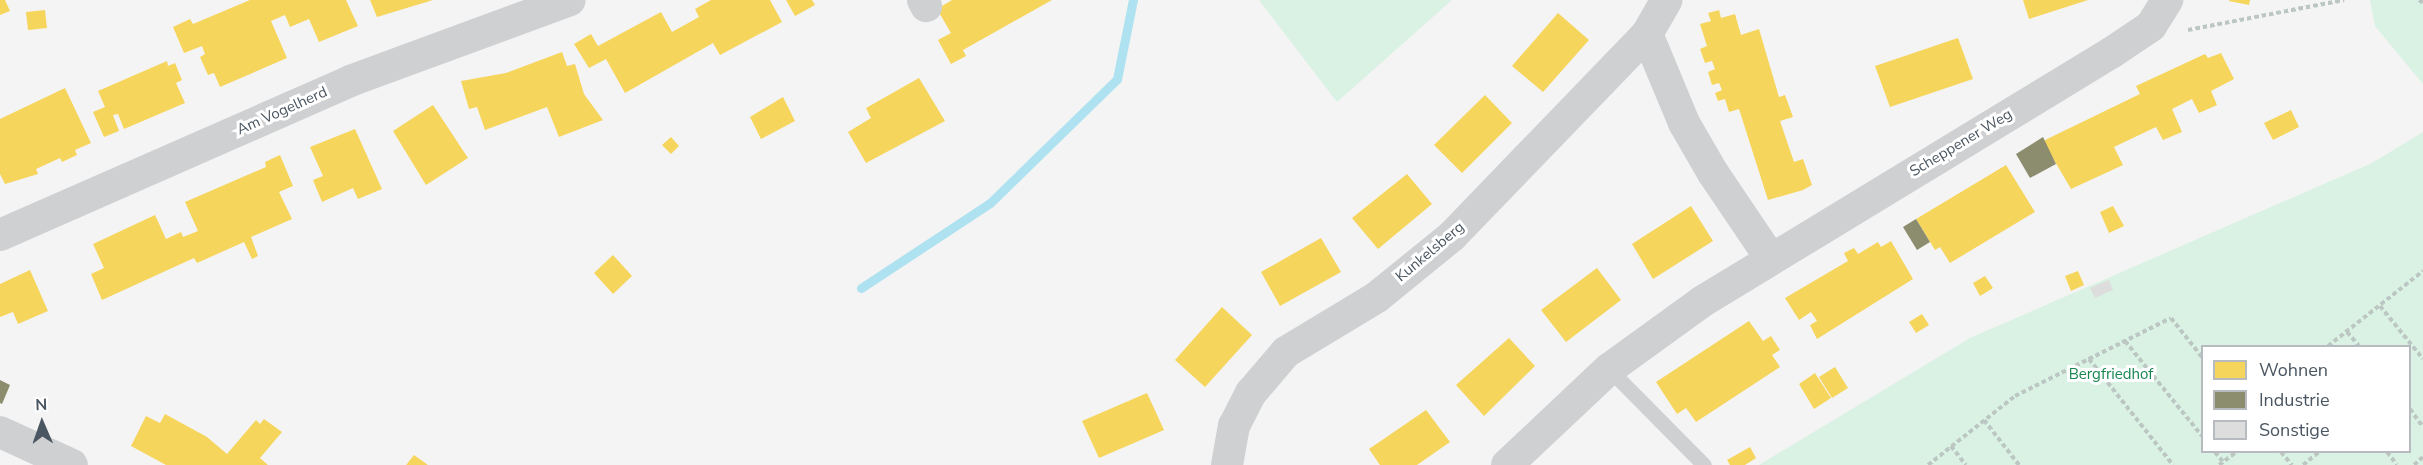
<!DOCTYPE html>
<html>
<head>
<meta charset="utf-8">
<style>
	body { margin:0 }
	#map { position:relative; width:2423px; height:465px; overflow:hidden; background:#f4f4f4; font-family:"Nunito Sans",sans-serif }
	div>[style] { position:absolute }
	.green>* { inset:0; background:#d9f2e3 }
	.homes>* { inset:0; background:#f6d55c }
	.industry>* { inset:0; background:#8c8c6e }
	.stream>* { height:9px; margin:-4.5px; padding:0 4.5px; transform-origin:4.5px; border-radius:4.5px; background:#aee2f0 }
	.building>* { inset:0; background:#ddddde }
	.path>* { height:4px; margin-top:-2px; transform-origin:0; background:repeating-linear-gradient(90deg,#bcc7c4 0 4.5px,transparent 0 7.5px) }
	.service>* { height:15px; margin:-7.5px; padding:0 7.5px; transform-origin:7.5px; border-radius:7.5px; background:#ced0d2 }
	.minor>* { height:32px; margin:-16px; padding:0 16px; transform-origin:16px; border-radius:16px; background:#ced0d2 }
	span { translate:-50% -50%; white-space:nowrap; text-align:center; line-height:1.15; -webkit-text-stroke:6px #fff; paint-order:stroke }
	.street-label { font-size:15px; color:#4a5661 }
	.park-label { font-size:15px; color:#17864f }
	.legend { position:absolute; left:2201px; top:345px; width:210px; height:108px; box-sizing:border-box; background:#fff; border:2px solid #b7bbc0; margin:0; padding:8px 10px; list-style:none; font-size:18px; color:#4a5661 }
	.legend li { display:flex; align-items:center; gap:12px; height:30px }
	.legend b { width:30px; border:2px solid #b7bbc0 }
	.north { position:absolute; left:12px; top:393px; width:60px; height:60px; -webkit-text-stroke:4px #fff; paint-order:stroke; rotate:358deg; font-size:16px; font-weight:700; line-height:24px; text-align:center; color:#4a5661 }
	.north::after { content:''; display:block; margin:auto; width:21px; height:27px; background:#4a5661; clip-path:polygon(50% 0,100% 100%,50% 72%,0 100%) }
</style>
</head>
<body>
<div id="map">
	<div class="green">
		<div style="clip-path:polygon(1259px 0,1452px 0,1337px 102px)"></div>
		<div style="clip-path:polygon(2370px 0,2423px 0,2423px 84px,2375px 26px)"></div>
		<div style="clip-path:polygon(evenodd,2423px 132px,2423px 465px,1759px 465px,1970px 338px,2372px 163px,2423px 132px,2202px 346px,2410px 346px,2410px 452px,2202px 452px,2202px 346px)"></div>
	</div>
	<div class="homes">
		<div style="clip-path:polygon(0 0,5px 0,10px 11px,0 15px)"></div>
		<div style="clip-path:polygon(250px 0,346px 0,358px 26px,319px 42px,309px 19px,290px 27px,285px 15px,271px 21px,287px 58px,220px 87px,214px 73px,208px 75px,200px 57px,205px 54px,202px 46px,184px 53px,173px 27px,190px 19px,193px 24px)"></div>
		<div style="clip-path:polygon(370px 0,433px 0,377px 17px)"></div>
		<div style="clip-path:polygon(711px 0,770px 0,782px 22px,720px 55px,713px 43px,625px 93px,606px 59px,589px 68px,574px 44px,591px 34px,598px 46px,661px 12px,672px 32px,699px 17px,695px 9px)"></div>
		<div style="clip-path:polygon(786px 0,812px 0,815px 5px,795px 16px)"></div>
		<div style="clip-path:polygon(952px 0,1052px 0,963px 50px,966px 56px,951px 64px,938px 40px,951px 33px,937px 9px)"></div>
		<div style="clip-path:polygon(2023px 0,2088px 0,2029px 19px)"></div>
		<div style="clip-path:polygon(2229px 0,2250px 0,2249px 5px,2229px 1px)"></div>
		<div style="clip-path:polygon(45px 10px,47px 28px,28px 30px,26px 12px)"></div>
		<div style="clip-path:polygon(1719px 10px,1721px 18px,1735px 14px,1741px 35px,1759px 29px,1779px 97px,1785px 95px,1793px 117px,1780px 121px,1794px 162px,1803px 159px,1812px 185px,1803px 190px,1768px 200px,1739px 109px,1729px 112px,1725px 99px,1718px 101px,1715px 93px,1722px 90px,1719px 83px,1712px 85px,1708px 72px,1715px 69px,1712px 61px,1705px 63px,1700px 49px,1707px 46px,1700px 24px,1711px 21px,1708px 13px)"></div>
		<div style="clip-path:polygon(1558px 13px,1589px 40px,1543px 92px,1512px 66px)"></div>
		<div style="clip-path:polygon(1958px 38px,1973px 79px,1890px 107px,1875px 66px)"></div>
		<div style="clip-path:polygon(562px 52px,567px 66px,575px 64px,584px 94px,603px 120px,559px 137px,547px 107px,485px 130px,477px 107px,469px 109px,461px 81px,506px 73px)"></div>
		<div style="clip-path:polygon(2221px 53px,2234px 79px,2211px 91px,2217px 105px,2199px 113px,2192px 99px,2172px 109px,2182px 132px,2163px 140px,2156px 127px,2114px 147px,2123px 165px,2071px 189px,2043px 141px,2140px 94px,2136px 86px,2205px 54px,2208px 58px)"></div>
		<div style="clip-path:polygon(167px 61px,168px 66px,175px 63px,182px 80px,176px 83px,185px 103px,124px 129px,118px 114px,113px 115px,119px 131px,104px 137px,93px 112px,105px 107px,98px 91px)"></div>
		<div style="clip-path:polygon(919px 78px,945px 121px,866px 163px,848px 132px,871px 118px,866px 108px)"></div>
		<div style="clip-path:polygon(65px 88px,91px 143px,75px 150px,77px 155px,62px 162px,60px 158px,36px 169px,38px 174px,5px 184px,0 174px,0 119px)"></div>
		<div style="clip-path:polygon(1485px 95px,1512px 123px,1462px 173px,1434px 145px)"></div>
		<div style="clip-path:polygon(783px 97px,795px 121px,761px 139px,750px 117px)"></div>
		<div style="clip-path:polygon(433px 105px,468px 158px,426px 185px,393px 131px)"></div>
		<div style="clip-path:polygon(2291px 110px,2299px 127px,2273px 140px,2264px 123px)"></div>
		<div style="clip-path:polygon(355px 129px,382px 189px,358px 199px,353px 188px,322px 202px,313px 180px,323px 176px,310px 147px)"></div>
		<div style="clip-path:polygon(671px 137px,679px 146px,671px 154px,662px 145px)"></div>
		<div style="clip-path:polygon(280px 155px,293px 186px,279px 192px,292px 219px,251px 237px,258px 256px,252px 259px,244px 242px,197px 263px,194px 258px,102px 300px,91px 274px,104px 268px,93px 244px,155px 215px,166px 239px,181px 232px,183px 237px,198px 231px,185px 202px,266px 167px,265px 162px)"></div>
		<div style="clip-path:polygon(2006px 165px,2035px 212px,1950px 263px,1940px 247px,1935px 250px,1916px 219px)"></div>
		<div style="clip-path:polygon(1407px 174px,1432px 204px,1378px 249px,1352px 218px)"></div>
		<div style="clip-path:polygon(1691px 206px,1713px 241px,1653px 279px,1632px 244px)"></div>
		<div style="clip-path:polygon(2113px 206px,2124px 226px,2109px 233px,2100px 212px)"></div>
		<div style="clip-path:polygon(1321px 238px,1341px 272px,1280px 306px,1261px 272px)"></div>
		<div style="clip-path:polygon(1891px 241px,1913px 279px,1817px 339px,1810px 325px,1817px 321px,1811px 312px,1799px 320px,1785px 298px,1848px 261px,1844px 253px,1854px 248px,1858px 254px,1878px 242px,1881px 247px)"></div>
		<div style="clip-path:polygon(613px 255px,632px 276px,613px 294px,594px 273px)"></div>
		<div style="clip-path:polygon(1597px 268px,1621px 300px,1566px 342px,1541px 310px)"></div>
		<div style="clip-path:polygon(30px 270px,48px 311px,18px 324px,13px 312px,0 317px,0 284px)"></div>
		<div style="clip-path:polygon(2078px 271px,2084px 285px,2071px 291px,2065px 276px)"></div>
		<div style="clip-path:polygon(1985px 276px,1993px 288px,1980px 296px,1973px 283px)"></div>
		<div style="clip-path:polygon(1222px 307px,1252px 335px,1205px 387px,1175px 360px)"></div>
		<div style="clip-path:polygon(1922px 314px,1929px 325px,1916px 333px,1909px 322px)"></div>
		<div style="clip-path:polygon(1749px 321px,1763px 341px,1771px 336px,1780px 350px,1772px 355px,1780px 367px,1696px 422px,1686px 408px,1677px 414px,1656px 382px)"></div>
		<div style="clip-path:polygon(1509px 338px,1535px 366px,1484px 416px,1456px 385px)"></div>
		<div style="clip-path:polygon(1835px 367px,1848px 388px,1832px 398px,1819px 377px)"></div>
		<div style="clip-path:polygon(1815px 373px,1831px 398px,1814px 409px,1799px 384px)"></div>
		<div style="clip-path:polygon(1147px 393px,1164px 430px,1099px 458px,1082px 421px)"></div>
		<div style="clip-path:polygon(1426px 410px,1450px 442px,1417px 465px,1380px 465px,1369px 449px)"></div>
		<div style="clip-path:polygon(165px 414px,207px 437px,227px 454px,256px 420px,260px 424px,264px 419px,282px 432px,260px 458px,268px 465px,166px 465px,131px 446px,146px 416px,160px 423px)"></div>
		<div style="clip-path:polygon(1750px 447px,1756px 458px,1745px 465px,1730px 465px,1727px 460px)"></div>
		<div style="clip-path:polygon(414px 455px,428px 465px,406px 465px)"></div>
	</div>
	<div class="industry">
		<div style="clip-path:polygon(2043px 137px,2056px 164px,2030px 178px,2016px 154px)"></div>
		<div style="clip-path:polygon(1916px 219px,1930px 242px,1917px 250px,1903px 227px)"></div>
		<div style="clip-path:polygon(0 380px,10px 385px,2px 404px,0 403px)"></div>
	</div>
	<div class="stream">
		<div style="left:861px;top:288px;width:154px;rotate:-33.4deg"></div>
		<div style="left:990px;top:203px;width:177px;rotate:-44.3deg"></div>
		<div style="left:1117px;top:79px;width:81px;rotate:-78.6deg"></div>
	</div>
	<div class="building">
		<div style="clip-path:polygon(2109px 280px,2113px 290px,2095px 298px,2090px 288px)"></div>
	</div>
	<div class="path">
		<div style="left:2419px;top:0;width:5px;rotate:37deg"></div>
		<div style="left:2188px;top:30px;width:159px;rotate:-10.9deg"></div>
		<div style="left:2380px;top:306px;width:68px;rotate:50.9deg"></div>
		<div style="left:2347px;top:332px;width:18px;rotate:49deg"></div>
		<div style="left:2125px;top:341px;width:122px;rotate:51deg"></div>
		<div style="left:2328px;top:346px;width:121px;rotate:-38.3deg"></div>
		<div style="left:2089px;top:359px;width:135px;rotate:51.6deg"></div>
		<div style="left:2410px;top:409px;width:22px;rotate:54deg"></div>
		<div style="left:1984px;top:420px;width:57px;rotate:52.1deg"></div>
		<div style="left:1951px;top:446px;width:24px;rotate:52deg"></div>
		<div style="left:2215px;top:452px;width:13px;rotate:51deg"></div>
		<div style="left:2281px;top:452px;width:17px;rotate:50deg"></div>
		<div style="left:2387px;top:452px;width:16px;rotate:52deg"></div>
		<div style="left:1928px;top:465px;width:111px;rotate:-38.4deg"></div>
		<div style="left:2015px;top:396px;width:174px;rotate:-26.6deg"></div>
		<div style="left:2171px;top:318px;width:50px;rotate:51.5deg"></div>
		<div style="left:2219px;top:465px;width:21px;rotate:-37deg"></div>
		<div style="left:2303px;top:465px;width:21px;rotate:-39deg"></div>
		<div style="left:2414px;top:465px;width:12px;rotate:-42deg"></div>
	</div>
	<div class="service">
		<div style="left:1609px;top:369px;width:135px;rotate:45.3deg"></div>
	</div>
	<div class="minor">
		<div style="left:923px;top:0;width:7px;rotate:63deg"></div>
		<div style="left:1647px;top:34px;width:96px;rotate:67.4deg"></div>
		<div style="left:1684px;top:123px;width:58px;rotate:59.9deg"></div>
		<div style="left:1713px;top:173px;width:104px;rotate:56deg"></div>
		<div style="left:0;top:235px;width:382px;rotate:-23.7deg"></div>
		<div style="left:350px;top:81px;width:234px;rotate:-20.2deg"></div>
		<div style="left:0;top:432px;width:79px;rotate:24.6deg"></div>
		<div style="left:1227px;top:465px;width:40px;rotate:-80deg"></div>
		<div style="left:1234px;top:426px;width:37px;rotate:-63deg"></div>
		<div style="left:1251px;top:393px;width:54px;rotate:-49.5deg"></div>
		<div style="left:1286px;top:352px;width:106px;rotate:-31.1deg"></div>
		<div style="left:1377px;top:297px;width:97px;rotate:-39.1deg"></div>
		<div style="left:1452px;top:236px;width:281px;rotate:-46deg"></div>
		<div style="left:1647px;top:34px;width:39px;rotate:-60deg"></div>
		<div style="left:1507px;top:465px;width:140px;rotate:-43.3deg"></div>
		<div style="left:1609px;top:369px;width:116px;rotate:-35.9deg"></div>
		<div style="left:1703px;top:301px;width:477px;rotate:-31.3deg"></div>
		<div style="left:2111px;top:53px;width:48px;rotate:-34deg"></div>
		<div style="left:2151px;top:26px;width:31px;rotate:-58deg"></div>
	</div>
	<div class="street-label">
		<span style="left:282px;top:111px;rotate:-24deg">Am Vogelherd</span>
		<span style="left:1961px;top:143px;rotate:-31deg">Scheppener Weg</span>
		<span style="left:1430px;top:252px;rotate:-40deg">Kunkelsberg</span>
	</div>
	<div class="park-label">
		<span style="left:2111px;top:375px">Bergfriedhof</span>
	</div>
	<ul class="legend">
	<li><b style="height:16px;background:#f6d55c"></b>Wohnen</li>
	<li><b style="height:16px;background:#8c8c6e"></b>Industrie</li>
	<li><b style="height:16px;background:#ddddde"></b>Sonstige</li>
	</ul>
	<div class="north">N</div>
</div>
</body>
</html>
